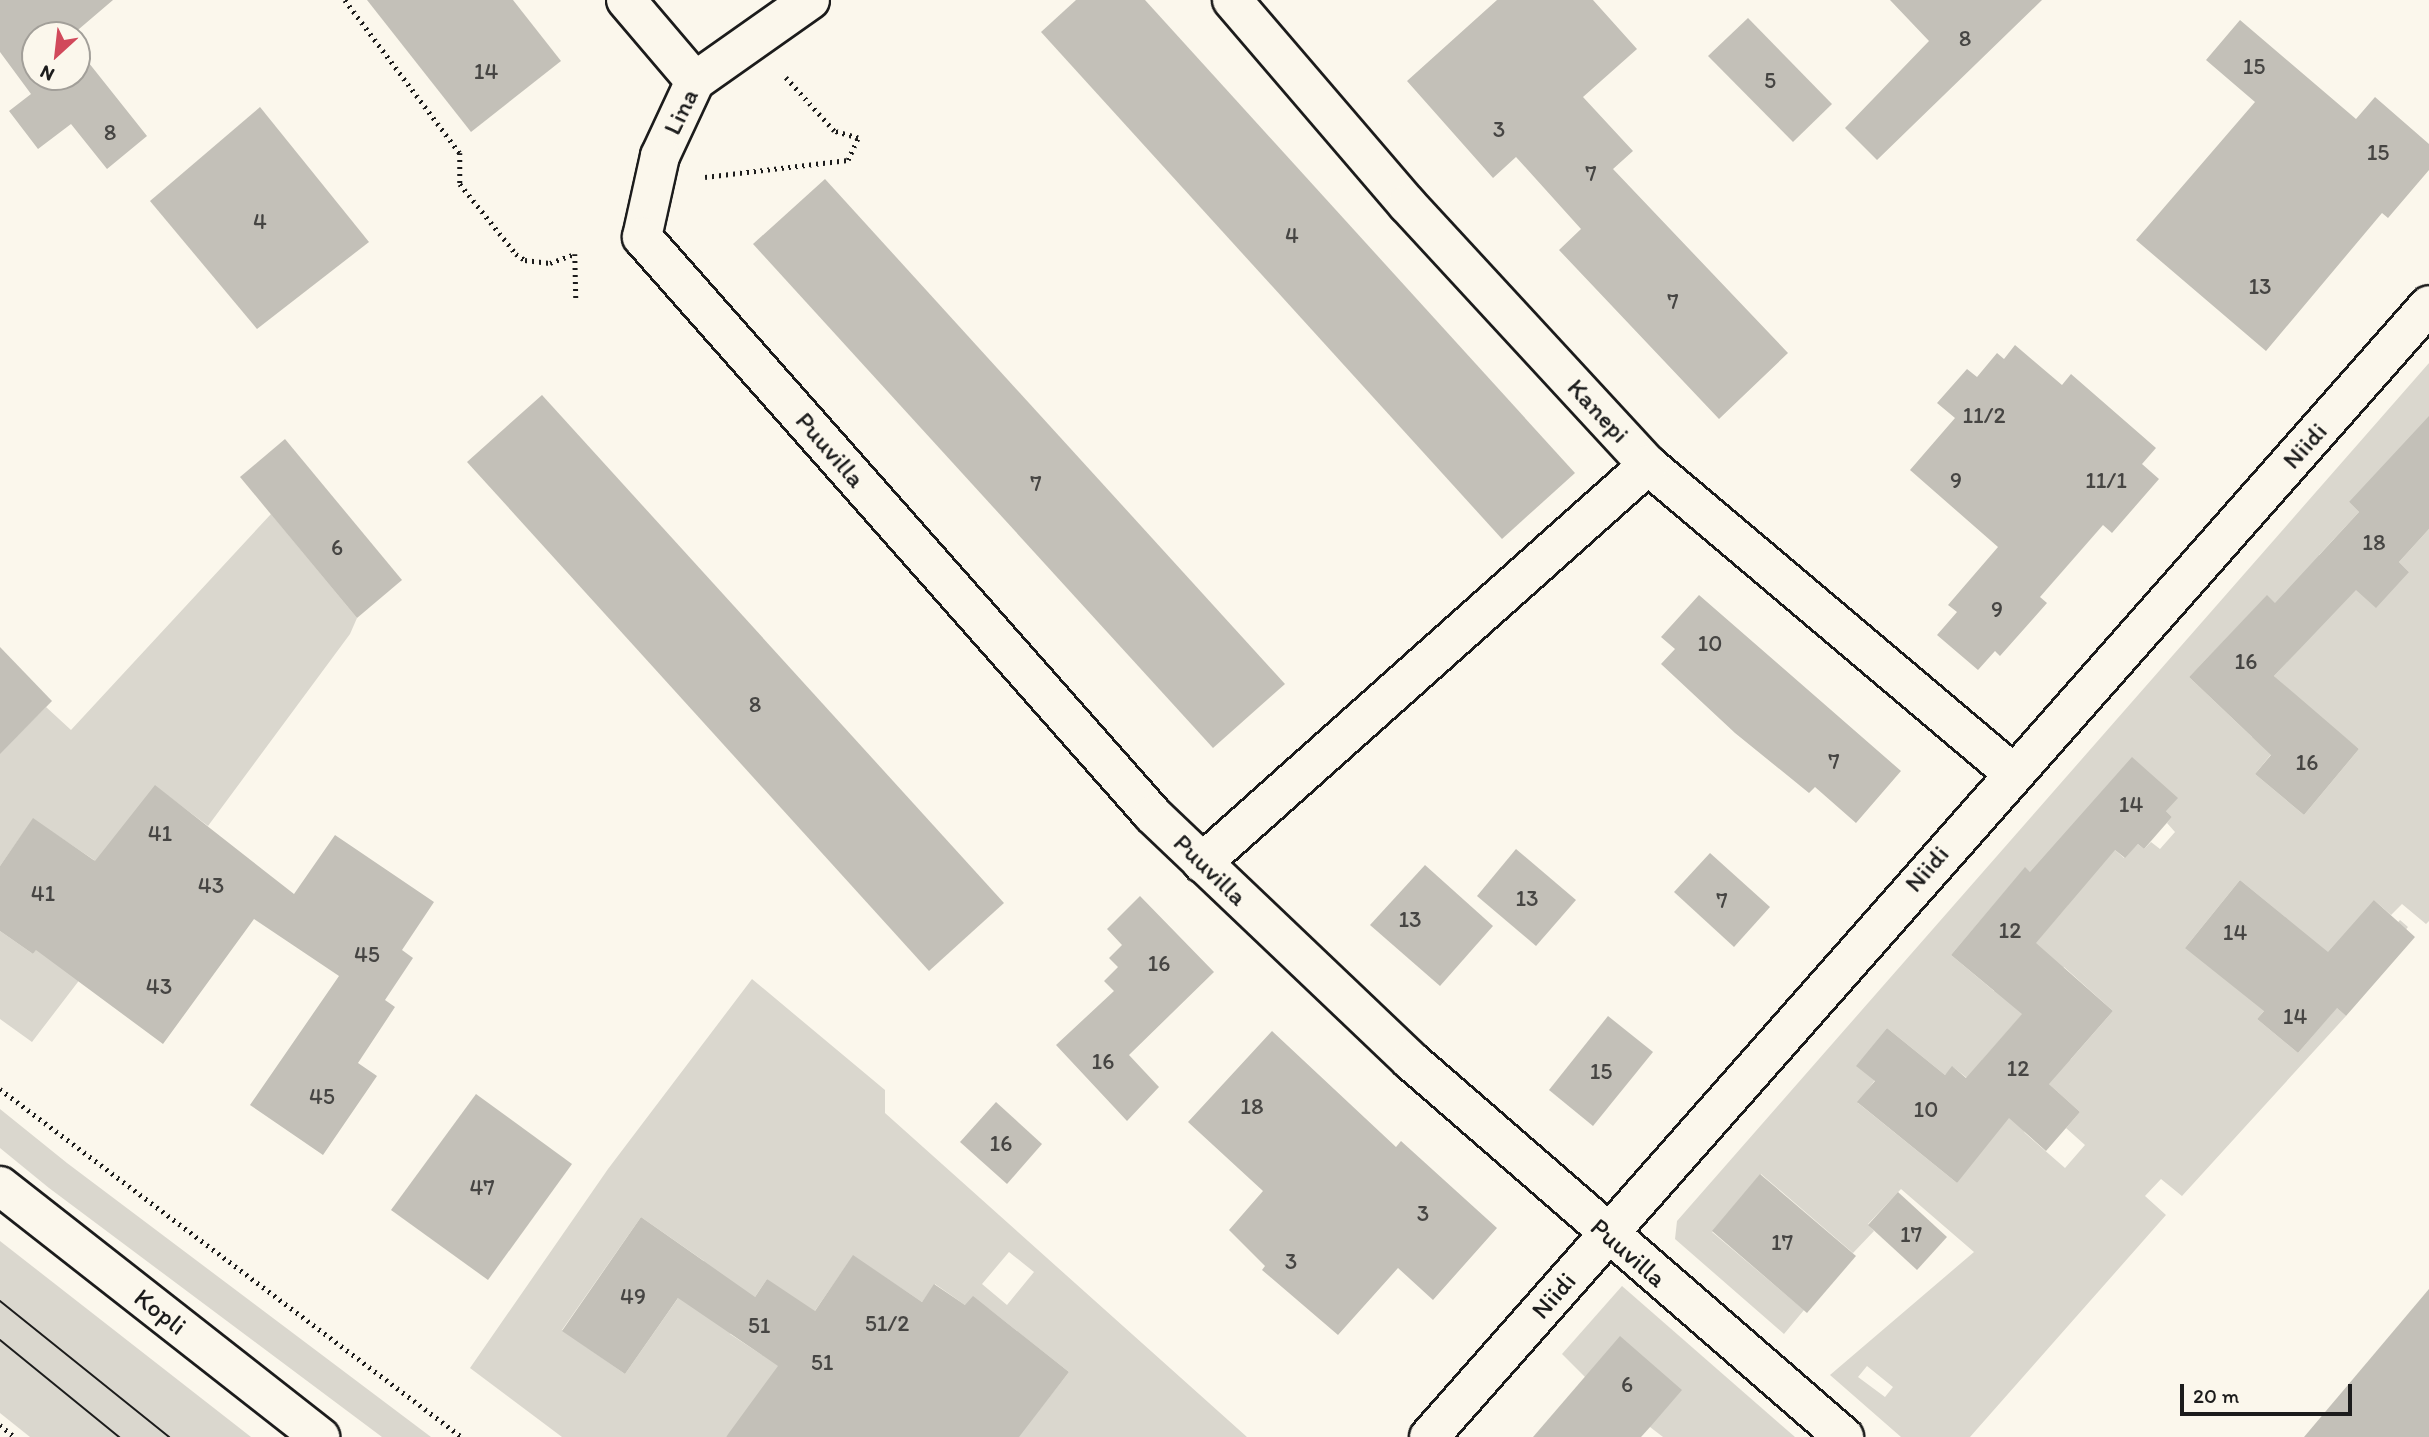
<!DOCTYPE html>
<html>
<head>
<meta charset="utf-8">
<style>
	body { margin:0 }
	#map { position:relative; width:2429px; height:1437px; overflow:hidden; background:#fbf7ec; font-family:Itim,sans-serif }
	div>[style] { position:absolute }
	.green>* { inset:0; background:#dad7ce }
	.building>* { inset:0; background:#c3c0b8 }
	.path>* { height:4.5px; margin-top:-2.25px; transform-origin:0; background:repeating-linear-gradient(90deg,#1c1c1c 0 2px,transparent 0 7px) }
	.roads { filter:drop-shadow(2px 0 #1c1c1c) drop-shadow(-2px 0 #1c1c1c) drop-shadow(0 2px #1c1c1c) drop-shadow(0 -2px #1c1c1c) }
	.minor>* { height:38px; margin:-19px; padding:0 19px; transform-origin:19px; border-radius:19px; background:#fbf7ec }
	.tram>* { height:2px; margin:-1px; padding:0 1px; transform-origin:1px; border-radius:1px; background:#1c1c1c }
	span { translate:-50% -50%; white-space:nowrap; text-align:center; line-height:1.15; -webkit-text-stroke:5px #fbf7ec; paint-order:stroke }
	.number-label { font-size:23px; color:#464543 }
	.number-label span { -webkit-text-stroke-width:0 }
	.street-label { font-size:26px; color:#1c1c1c }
	.north { position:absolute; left:21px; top:21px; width:70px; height:70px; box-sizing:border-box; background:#fbf7ec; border:2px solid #a29f99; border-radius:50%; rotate:207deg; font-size:19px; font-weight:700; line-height:28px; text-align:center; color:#1c1c1c }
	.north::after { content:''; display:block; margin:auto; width:24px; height:32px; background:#d1495b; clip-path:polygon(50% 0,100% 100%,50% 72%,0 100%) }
	.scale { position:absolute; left:2180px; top:1384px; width:172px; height:32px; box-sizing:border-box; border:4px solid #1c1c1c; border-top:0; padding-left:9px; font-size:21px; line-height:24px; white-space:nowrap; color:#1c1c1c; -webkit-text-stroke:5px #fbf7ec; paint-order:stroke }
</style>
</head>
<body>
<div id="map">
	<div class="green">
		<div style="clip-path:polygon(evenodd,2429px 363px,2429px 494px,2349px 502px,2359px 512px,2319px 555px,2409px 572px,2399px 562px,2429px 529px,2429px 921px,2426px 924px,2402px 904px,2391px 915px,2374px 900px,2381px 941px,2400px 920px,2408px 927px,2368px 973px,2324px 996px,2346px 1016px,2182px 1196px,2161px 1179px,2145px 1196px,2166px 1215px,1970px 1437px,1901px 1437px,1830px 1375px,1974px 1252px,1901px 1189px,1868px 1224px,1874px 1231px,1853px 1253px,1761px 1174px,1712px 1232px,1804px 1310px,1784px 1334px,1675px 1239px,1677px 1221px,2429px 363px,2267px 596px,2294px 621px,2302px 646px,2274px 676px,2293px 693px,2252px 737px,2189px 677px,2267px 596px,2429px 363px,2309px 708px,2359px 749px,2304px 815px,2255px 774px,2309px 708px,2429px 363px,2166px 811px,2172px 817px,2167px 823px,2175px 832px,2160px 849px,2151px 842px,2144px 849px,2138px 844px,2124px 858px,2079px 818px,2166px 811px,2429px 363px,2025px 868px,2068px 905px,1994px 991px,1951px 955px,2025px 868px,2429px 363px,2240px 880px,2285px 917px,2185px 948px,2240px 880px,2429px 363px,2064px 967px,2113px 1011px,2071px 1059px,2039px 1075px,2080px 1112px,2066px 1128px,2085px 1145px,2065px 1168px,2025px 1133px,1982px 1060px,2064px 967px,2429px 363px,2292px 978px,2333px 1012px,2298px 1053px,2257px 1019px,2292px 978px,2429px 363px,1887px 1028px,1945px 1075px,1953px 1067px,1995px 1100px,1957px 1183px,1858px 1103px,1875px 1080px,1857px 1066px,1887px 1028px,2429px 363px,1867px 1366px,1893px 1387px,1885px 1397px,1858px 1377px,1867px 1366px)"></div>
		<div style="clip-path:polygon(271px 514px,357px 618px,350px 634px,208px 826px,155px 786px,159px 876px,32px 1042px,0 1019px,0 931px,33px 954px,94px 860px,33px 819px,0 866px,0 719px,17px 736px,46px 707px,71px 730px)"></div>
		<div style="clip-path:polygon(evenodd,752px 979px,885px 1090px,885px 1113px,1247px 1437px,1018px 1437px,1069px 1372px,989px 1309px,965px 1305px,935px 1284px,922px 1302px,853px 1256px,812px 1315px,831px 1330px,726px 1437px,562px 1437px,470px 1368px,608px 1169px,752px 979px,641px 1217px,704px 1261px,625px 1374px,562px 1330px,641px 1217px,752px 979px,1009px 1252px,1034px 1272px,1007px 1305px,982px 1284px,1009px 1252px,752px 979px,767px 1279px,792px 1310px,762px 1355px,730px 1334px,767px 1279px)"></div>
		<div style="clip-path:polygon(0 1109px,67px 1163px,431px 1437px,382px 1437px,49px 1188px,0 1148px)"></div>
		<div style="clip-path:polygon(0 1241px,251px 1437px,30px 1437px,0 1413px)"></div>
		<div style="clip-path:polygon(1622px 1286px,1795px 1437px,1663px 1437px,1585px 1377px,1562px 1354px)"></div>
	</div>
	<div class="building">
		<div style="clip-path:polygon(0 0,113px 0,72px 35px,35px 35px,35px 77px,77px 77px,77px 48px,147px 136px,107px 169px,71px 124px,38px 149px,9px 111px,31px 94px,0 52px)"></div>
		<div style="clip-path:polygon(367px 0,513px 0,561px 61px,471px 132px)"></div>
		<div style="clip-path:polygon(1076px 0,1145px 0,1575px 473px,1502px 539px,1041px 32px)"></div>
		<div style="clip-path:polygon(1497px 0,1593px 0,1637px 49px,1583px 97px,1633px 151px,1613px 169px,1788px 353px,1719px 419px,1559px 250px,1581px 229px,1516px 157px,1493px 178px,1407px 81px)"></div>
		<div style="clip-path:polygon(1890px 0,2042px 0,1877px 160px,1845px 128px,1929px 41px)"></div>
		<div style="clip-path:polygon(1748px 18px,1832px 104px,1793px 142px,1708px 56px)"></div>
		<div style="clip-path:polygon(2240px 20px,2356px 119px,2375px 97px,2429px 144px,2429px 170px,2388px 218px,2382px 213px,2266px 351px,2136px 240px,2255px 102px,2206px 60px)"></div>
		<div style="clip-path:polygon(260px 107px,369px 242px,257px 329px,150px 201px)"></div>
		<div style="clip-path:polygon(825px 179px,1285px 684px,1213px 748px,753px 244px)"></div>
		<div style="clip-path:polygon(2015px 345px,2062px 385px,2071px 374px,2156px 448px,2142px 464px,2159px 479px,2112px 533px,2103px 525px,2040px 597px,2047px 603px,2000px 656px,1995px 651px,1978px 670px,1937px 635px,1957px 612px,1948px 605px,1998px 547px,1910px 470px,1955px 418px,1937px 403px,1967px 369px,1977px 377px,1997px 353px,2004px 359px)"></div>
		<div style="clip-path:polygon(542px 395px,1004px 903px,929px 971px,467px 462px)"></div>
		<div style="clip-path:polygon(2429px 416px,2429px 529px,2399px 562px,2409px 572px,2376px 608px,2356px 590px,2274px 676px,2359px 749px,2304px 815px,2255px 774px,2271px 755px,2189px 677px,2267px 595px,2275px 603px,2359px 512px,2349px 502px)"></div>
		<div style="clip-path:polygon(285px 439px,402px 580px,357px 618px,240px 477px)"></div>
		<div style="clip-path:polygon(1699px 595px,1901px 771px,1856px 823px,1815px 787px,1809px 793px,1735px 733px,1661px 664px,1675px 649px,1661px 637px)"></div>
		<div style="clip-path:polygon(0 647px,52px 701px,0 754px)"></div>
		<div style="clip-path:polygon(2132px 757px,2178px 798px,2166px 811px,2172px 817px,2144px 849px,2138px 844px,2125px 858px,2115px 850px,2036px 943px,2113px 1011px,2049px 1084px,2080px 1112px,2046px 1151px,2009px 1118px,1957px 1183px,1857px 1102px,1875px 1081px,1856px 1066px,1887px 1028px,1945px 1075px,1952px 1066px,1966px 1078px,2022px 1014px,1951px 955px,2025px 867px,2030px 872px)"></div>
		<div style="clip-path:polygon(155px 785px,294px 894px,335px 835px,434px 902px,402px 950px,413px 958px,385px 1000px,395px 1007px,358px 1063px,377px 1076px,323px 1155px,250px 1105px,339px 976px,254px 919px,163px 1044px,36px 950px,33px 954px,0 931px,0 866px,33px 818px,95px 861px)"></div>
		<div style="clip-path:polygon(1516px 849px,1576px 900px,1536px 946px,1477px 896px)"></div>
		<div style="clip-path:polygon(1710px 853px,1770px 907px,1734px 947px,1674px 892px)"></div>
		<div style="clip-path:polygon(1425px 865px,1493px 926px,1440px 986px,1370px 925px)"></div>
		<div style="clip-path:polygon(2240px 880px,2328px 952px,2374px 900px,2415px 937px,2346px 1016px,2337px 1008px,2298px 1053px,2257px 1019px,2264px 1011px,2185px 948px)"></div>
		<div style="clip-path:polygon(1140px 896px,1214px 972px,1129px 1055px,1159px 1087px,1127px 1121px,1056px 1045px,1114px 991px,1104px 981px,1118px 967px,1109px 958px,1122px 945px,1107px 929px)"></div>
		<div style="clip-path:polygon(1608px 1016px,1653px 1052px,1593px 1126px,1549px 1090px)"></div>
		<div style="clip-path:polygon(1272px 1031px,1396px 1147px,1401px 1141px,1497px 1228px,1433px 1300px,1398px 1268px,1338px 1335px,1262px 1270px,1265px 1266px,1229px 1230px,1263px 1191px,1188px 1122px)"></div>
		<div style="clip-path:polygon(476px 1094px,572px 1164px,488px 1280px,391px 1210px)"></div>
		<div style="clip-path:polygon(996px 1102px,1042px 1144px,1007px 1184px,960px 1142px)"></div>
		<div style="clip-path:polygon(1760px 1174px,1856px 1256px,1807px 1313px,1712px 1231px)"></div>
		<div style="clip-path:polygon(1898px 1192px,1947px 1237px,1917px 1270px,1868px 1225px)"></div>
		<div style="clip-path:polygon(641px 1217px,755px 1297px,767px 1279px,815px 1311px,853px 1255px,922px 1302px,934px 1284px,965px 1305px,973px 1296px,1069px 1372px,1019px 1437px,726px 1437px,778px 1366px,678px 1298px,625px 1374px,562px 1331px)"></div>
		<div style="clip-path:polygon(2429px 1289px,2429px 1437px,2304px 1437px)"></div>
		<div style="clip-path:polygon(1620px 1336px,1682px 1390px,1651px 1426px,1641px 1437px,1533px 1437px)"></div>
	</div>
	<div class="path">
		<div style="left:345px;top:0;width:191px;rotate:53.1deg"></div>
		<div style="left:460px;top:153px;width:31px;rotate:90deg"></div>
		<div style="left:460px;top:184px;width:90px;rotate:51.3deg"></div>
		<div style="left:516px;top:254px;width:11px;rotate:34deg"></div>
		<div style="left:525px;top:260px;width:25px;rotate:7deg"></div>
		<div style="left:550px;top:263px;width:27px;rotate:-20deg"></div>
		<div style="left:575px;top:254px;width:45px;rotate:88.7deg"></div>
		<div style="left:705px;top:177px;width:144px;rotate:-6.8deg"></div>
		<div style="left:848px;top:160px;width:24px;rotate:-66deg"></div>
		<div style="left:858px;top:138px;width:25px;rotate:-164deg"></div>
		<div style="left:834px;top:131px;width:72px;rotate:-132.2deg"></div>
		<div style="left:0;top:1089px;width:578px;rotate:36.99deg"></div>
		<div style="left:0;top:1425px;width:19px;rotate:39deg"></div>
	</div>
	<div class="roads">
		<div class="minor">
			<div style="left:626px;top:0;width:106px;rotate:49.6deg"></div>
			<div style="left:810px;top:0;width:141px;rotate:144.8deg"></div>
			<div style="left:695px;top:81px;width:83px;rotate:115deg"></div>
			<div style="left:660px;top:156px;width:83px;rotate:102.5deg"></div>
			<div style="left:642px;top:237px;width:771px;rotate:48.52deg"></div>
			<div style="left:1153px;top:815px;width:355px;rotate:43.6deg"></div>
			<div style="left:1410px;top:1060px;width:575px;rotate:40.98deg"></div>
			<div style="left:1232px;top:0;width:269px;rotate:49.4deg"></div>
			<div style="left:1407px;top:204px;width:355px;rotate:47.3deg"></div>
			<div style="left:1648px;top:465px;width:477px;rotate:40.2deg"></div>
			<div style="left:1202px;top:863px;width:598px;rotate:-41.74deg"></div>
			<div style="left:0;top:1186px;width:407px;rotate:38.1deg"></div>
			<div style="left:1429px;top:1437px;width:1510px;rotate:-48.54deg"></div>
		</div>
	</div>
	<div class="tram">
		<div style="left:0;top:1301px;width:217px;rotate:38.8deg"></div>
		<div style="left:0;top:1340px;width:154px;rotate:39.2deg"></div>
	</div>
	<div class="number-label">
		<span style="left:1965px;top:38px">8</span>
		<span style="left:2254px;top:66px">15</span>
		<span style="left:486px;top:71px">14</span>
		<span style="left:1770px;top:80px">5</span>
		<span style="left:1499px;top:129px">3</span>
		<span style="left:110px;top:132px">8</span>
		<span style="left:2378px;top:152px">15</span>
		<span style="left:1591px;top:173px">7</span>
		<span style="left:260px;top:221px">4</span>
		<span style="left:1292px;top:235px">4</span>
		<span style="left:2260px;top:286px">13</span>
		<span style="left:1673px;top:301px">7</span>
		<span style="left:1984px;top:415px">11/2</span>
		<span style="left:1956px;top:480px">9</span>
		<span style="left:2106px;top:480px">11/1</span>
		<span style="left:1036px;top:483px">7</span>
		<span style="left:2374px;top:542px">18</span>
		<span style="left:337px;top:547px">6</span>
		<span style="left:1997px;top:609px">9</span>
		<span style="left:1710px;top:643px">10</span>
		<span style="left:2246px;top:661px">16</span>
		<span style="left:755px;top:704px">8</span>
		<span style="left:1834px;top:761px">7</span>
		<span style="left:2307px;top:762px">16</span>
		<span style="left:2131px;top:804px">14</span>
		<span style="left:160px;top:833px">41</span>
		<span style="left:211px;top:885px">43</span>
		<span style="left:43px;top:893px">41</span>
		<span style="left:1527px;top:898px">13</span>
		<span style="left:1722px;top:900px">7</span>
		<span style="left:1410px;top:919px">13</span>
		<span style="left:2010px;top:930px">12</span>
		<span style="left:2235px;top:932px">14</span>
		<span style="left:367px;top:954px">45</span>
		<span style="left:1159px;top:963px">16</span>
		<span style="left:159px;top:986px">43</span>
		<span style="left:2295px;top:1016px">14</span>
		<span style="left:1103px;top:1061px">16</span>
		<span style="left:2018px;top:1068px">12</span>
		<span style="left:1601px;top:1071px">15</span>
		<span style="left:322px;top:1096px">45</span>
		<span style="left:1252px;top:1106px">18</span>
		<span style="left:1926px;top:1109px">10</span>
		<span style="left:1001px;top:1143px">16</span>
		<span style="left:482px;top:1187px">47</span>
		<span style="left:1423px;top:1213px">3</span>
		<span style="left:1911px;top:1234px">17</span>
		<span style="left:1782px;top:1242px">17</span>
		<span style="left:1291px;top:1261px">3</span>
		<span style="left:633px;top:1296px">49</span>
		<span style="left:887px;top:1323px">51/2</span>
		<span style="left:759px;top:1325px">51</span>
		<span style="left:822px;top:1362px">51</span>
		<span style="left:1627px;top:1384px">6</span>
	</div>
	<div class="street-label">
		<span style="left:681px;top:112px;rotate:-64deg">Lina</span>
		<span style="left:1598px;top:411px;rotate:47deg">Kanepi</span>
		<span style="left:2305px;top:446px;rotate:-48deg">Niidi</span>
		<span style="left:830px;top:450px;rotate:49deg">Puuvilla</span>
		<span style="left:1927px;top:869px;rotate:-49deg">Niidi</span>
		<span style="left:1210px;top:870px;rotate:44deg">Puuvilla</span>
		<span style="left:1628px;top:1253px;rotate:41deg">Puuvilla</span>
		<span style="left:1554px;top:1296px;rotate:-49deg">Niidi</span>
		<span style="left:160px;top:1312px;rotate:38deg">Kopli</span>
	</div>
	<div class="north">N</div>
	<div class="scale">20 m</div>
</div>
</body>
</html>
